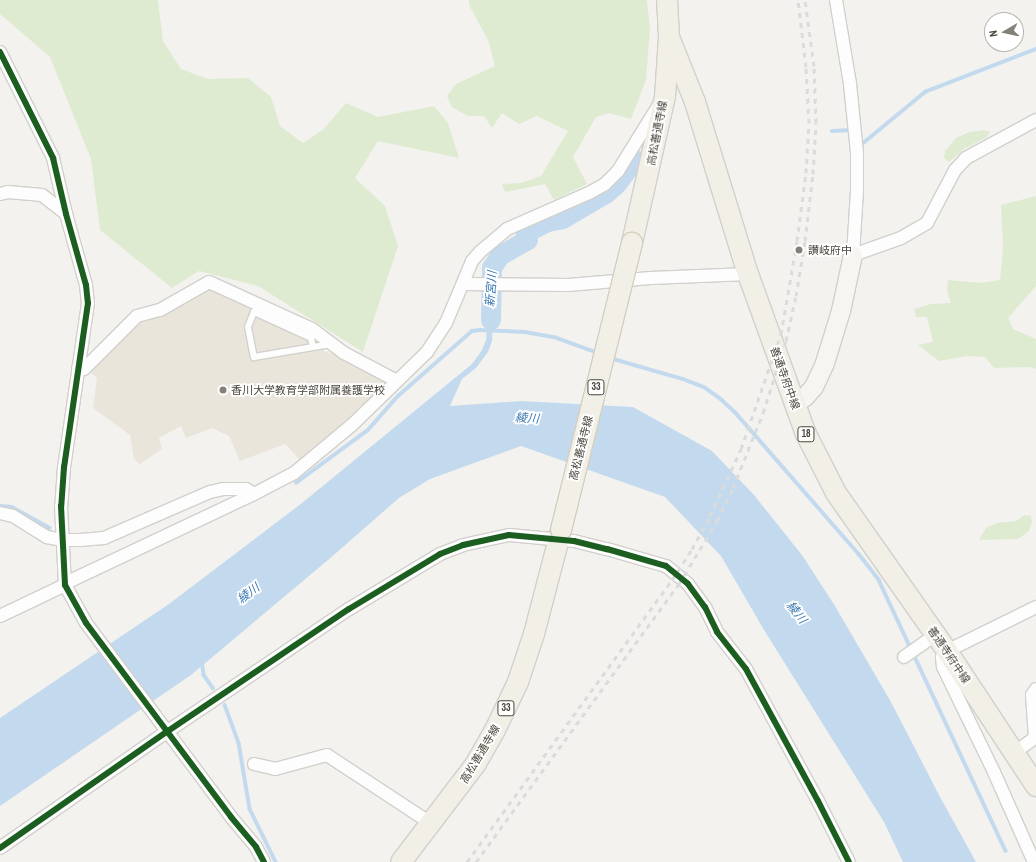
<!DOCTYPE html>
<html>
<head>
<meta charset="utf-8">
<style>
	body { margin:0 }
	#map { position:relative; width:1036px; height:862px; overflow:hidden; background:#f3f2ef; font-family:"Archivo Narrow","Noto Sans JP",sans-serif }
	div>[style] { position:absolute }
	.education>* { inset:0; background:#e9e5db }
	.green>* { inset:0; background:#dfebd1 }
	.water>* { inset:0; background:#c3daee }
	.stream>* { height:3.5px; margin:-1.75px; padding:0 1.75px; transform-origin:1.75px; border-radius:1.75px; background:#c3daee }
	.river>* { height:20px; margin:-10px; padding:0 10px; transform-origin:10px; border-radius:10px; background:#c3daee }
	.roads { filter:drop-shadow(1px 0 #d1d0cc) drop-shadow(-1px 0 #d1d0cc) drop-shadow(0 1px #d1d0cc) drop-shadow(0 -1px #d1d0cc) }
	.lane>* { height:6px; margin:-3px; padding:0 3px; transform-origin:3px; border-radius:3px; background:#fdfdfd }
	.street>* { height:12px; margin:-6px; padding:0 6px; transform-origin:6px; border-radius:6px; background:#fdfdfd }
	.secondary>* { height:18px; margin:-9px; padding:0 9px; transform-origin:9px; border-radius:9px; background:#f6f5f2 }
	.primary>* { height:20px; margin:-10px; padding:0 10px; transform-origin:10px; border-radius:10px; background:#f1efe6 }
	.rail>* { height:3px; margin-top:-1.5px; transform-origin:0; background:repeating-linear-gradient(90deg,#dbdbdb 0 5px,transparent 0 10px) }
	.bridges { filter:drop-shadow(1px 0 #d4cebe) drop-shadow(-1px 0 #d4cebe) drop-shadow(0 1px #d4cebe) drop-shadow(0 -1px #d4cebe) }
	.primary-bridge>* { height:20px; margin:-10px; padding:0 10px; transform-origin:10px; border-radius:10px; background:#f1efe6 }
	.cycleway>* { height:6px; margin:-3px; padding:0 3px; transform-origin:3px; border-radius:3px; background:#1b5e20 }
	.dots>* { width:11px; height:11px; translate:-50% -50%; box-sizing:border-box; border:2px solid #fff; border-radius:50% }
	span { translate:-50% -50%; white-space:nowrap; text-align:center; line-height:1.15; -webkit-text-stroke:3.5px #fff; paint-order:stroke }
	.shield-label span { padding:1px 3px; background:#fff; border:1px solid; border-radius:3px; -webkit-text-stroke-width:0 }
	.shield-label { font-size:10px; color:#4a443a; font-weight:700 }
	.street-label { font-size:11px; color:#4a443a }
	.poi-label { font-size:11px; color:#4a443a }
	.left { translate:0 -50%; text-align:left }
	.water-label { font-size:12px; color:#3978b0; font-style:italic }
	.north { position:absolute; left:984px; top:12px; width:40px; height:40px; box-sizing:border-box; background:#fff; border:1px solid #b7b4b0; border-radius:50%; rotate:261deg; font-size:11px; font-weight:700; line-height:16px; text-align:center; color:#4a443a }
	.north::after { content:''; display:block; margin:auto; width:14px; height:18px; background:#858179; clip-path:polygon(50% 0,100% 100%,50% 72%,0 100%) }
</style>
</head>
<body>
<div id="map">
	<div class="education">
		<div style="clip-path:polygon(211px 287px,318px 338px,324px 351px,345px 358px,385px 381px,349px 421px,300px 460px,285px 444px,240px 461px,229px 436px,212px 428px,186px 438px,181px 426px,159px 438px,162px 449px,140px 464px,134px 459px,130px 435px,93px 408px,97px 378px,88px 370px,141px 320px)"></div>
	</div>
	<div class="green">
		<div style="clip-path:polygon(0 0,158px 0,163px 41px,181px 69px,208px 79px,248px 78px,271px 97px,280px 126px,303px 143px,324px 129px,346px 103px,378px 117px,434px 106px,448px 123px,459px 158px,378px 141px,355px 178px,385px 206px,398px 246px,363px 352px,258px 286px,199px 271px,172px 288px,100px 230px,91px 159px,50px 57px,0 14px)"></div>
		<div style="clip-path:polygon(469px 0,647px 0,650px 28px,646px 80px,631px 119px,609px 113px,596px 117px,573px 157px,587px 184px,554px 200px,545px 184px,505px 192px,502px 184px,521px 183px,541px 176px,568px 131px,537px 116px,519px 124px,502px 113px,492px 128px,484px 116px,468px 116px,452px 107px,447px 96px,456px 84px,495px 66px,488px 40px,469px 5px)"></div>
		<div style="clip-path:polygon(985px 130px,990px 132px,987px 137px,964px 149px,949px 162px,944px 158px,945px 151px,956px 138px,969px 132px)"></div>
		<div style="clip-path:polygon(1036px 196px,1036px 286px,1008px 318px,1013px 329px,1036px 339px,1036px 369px,1030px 367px,994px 368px,985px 357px,968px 356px,939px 361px,918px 345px,933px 342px,927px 317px,916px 317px,914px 309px,931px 304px,951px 303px,947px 291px,948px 280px,980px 283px,1000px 280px,1003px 246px,1001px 205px)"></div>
		<div style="clip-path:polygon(1025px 515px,1031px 516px,1032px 522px,1029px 531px,1018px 539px,979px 540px,986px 528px,997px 523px,1016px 521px)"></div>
	</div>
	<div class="water">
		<div style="clip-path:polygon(490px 294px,494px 294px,492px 341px,488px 352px,476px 368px,462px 379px,450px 406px,521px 401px,633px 407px,712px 451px,754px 495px,802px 555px,835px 606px,891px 702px,939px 795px,976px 862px,903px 862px,884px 822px,764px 630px,721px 556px,665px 497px,521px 446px,430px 479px,399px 498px,328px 560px,191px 675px,0 806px,0 718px,169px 604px,302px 503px,472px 364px,482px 350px,486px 340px)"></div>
	</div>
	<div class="stream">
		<div style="left:832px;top:131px;width:20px;rotate:-3deg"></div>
		<div style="left:861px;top:138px;width:6px;rotate:81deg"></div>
		<div style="left:862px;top:144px;width:82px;rotate:-39.5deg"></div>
		<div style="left:925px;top:92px;width:119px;rotate:-21.2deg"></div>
		<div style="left:610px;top:358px;width:76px;rotate:16deg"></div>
		<div style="left:683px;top:379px;width:22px;rotate:21deg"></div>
		<div style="left:704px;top:387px;width:21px;rotate:35deg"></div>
		<div style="left:721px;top:399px;width:19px;rotate:43deg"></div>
		<div style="left:735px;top:412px;width:189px;rotate:48.9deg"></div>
		<div style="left:859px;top:554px;width:33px;rotate:52deg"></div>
		<div style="left:879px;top:580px;width:299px;rotate:64.9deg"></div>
		<div style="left:296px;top:483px;width:89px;rotate:-36.4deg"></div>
		<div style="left:368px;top:430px;width:45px;rotate:-48.6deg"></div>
		<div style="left:398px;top:396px;width:98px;rotate:-41.3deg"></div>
		<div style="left:472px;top:331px;width:8px;rotate:-7deg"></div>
		<div style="left:480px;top:330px;width:45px;rotate:2.5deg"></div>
		<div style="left:525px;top:332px;width:29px;rotate:10deg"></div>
		<div style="left:554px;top:337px;width:47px;rotate:20deg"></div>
		<div style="left:0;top:506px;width:12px;rotate:5deg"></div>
		<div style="left:12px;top:507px;width:43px;rotate:28.9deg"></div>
		<div style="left:202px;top:660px;width:15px;rotate:82deg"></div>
		<div style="left:204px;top:675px;width:16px;rotate:55deg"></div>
		<div style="left:225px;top:705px;width:40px;rotate:69.8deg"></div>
		<div style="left:239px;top:743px;width:67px;rotate:80.5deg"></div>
		<div style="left:250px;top:809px;width:59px;rotate:63.9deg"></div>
	</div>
	<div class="river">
		<div style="left:491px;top:320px;width:52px;rotate:-88.9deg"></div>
		<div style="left:492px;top:268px;width:14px;rotate:-56deg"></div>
		<div style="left:500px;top:256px;width:32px;rotate:-30deg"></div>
		<div style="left:528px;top:240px;width:7px;rotate:-106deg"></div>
		<div style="left:526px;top:233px;width:25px;rotate:-27deg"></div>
		<div style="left:548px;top:222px;width:15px;rotate:-11deg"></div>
		<div style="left:563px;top:219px;width:51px;rotate:-30.6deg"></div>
		<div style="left:607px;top:193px;width:13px;rotate:-42deg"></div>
		<div style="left:617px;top:184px;width:30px;rotate:-53deg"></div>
	</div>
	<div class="roads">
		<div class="lane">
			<div style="left:313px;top:347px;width:9px;rotate:-103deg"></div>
			<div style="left:311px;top:338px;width:63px;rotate:-155.5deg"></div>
			<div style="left:254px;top:312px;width:16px;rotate:112deg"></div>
			<div style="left:248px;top:327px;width:31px;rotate:79deg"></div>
			<div style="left:254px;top:357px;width:78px;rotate:-9.6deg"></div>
		</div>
		<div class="street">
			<div style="left:836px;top:0;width:85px;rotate:80.5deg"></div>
			<div style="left:850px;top:84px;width:69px;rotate:84.2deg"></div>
			<div style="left:857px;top:153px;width:38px;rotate:90deg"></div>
			<div style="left:857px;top:191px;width:64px;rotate:93.6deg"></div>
			<div style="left:853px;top:255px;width:51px;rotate:-19.5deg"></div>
			<div style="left:901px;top:238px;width:30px;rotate:-30deg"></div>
			<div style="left:927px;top:223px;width:60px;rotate:-62.2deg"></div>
			<div style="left:955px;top:170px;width:16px;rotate:-47deg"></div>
			<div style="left:966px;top:158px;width:80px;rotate:-28.5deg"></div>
			<div style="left:0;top:52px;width:119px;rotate:63.4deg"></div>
			<div style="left:53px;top:158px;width:57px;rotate:76.9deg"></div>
			<div style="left:66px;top:214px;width:74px;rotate:74.3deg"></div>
			<div style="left:86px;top:285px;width:18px;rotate:84deg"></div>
			<div style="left:88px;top:303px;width:166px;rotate:98.3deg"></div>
			<div style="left:64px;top:467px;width:39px;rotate:94deg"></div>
			<div style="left:61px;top:506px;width:79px;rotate:87.1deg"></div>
			<div style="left:65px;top:585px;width:43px;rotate:61.1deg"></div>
			<div style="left:86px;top:623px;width:242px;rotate:53.2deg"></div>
			<div style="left:231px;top:817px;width:39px;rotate:50deg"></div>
			<div style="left:256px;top:847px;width:17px;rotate:62deg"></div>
			<div style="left:0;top:194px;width:8px;rotate:-14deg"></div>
			<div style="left:8px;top:192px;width:34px;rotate:5deg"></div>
			<div style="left:42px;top:195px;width:31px;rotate:38deg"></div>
			<div style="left:463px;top:284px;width:105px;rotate:0.5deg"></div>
			<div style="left:568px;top:285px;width:83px;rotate:-4.8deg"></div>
			<div style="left:651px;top:278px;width:97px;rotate:-2.4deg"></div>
			<div style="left:78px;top:368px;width:6px;rotate:9deg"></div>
			<div style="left:84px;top:369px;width:75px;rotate:-45deg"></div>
			<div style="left:137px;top:316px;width:24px;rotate:-15deg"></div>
			<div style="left:160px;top:310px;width:56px;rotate:-29.7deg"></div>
			<div style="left:209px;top:282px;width:113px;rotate:24.5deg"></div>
			<div style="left:312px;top:329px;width:40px;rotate:37deg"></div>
			<div style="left:344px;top:353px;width:60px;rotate:27.8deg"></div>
			<div style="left:0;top:513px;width:13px;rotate:13deg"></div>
			<div style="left:13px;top:516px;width:40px;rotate:32deg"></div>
			<div style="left:47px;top:537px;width:16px;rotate:11deg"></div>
			<div style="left:63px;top:540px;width:17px"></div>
			<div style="left:80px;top:540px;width:24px;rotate:-5deg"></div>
			<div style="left:104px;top:538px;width:116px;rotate:-23.5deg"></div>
			<div style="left:210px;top:492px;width:13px;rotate:-13deg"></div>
			<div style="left:223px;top:489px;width:23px"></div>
			<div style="left:246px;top:489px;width:9px;rotate:32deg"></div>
			<div style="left:0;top:616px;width:72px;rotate:-25.5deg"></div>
			<div style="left:65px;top:585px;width:9px;rotate:-36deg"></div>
			<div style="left:72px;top:580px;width:201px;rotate:-25.3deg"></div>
			<div style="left:254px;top:494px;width:45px;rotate:-27.7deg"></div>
			<div style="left:294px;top:473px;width:75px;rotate:-39.6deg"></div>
			<div style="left:352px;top:425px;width:105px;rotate:-44.2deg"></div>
			<div style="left:427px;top:352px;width:35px;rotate:-57deg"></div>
			<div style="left:446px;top:323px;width:67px;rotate:-67.2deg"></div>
			<div style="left:472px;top:261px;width:13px;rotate:-48deg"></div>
			<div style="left:481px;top:251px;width:34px;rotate:-40deg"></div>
			<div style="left:507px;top:229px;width:90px;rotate:-23.7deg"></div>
			<div style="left:589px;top:193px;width:18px;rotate:-29deg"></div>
			<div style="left:605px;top:184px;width:18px;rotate:-45deg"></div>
			<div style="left:618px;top:171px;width:78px;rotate:-58.2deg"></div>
			<div style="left:904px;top:657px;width:39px;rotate:-35deg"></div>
			<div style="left:1014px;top:753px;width:26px;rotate:-36deg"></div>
			<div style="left:1035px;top:738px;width:43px;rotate:-94deg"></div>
			<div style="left:1032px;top:695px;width:7px;rotate:-56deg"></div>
			<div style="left:254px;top:764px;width:22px;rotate:13deg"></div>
			<div style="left:275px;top:769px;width:54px;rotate:-15.1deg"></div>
			<div style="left:327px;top:755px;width:126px;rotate:33.3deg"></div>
			<div style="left:0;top:848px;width:205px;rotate:-34.9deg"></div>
			<div style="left:168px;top:731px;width:218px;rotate:-34deg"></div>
			<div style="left:349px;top:609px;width:106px;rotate:-31.1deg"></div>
			<div style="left:440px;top:554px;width:25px;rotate:-21deg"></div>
			<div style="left:463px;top:545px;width:47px;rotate:-12.3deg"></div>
			<div style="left:509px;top:535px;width:65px;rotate:5.3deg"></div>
			<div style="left:574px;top:541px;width:34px;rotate:14deg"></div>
			<div style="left:607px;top:549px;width:61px;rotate:16.1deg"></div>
			<div style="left:666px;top:566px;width:28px;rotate:39deg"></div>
			<div style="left:688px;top:584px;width:29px;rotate:54deg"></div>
			<div style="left:705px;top:607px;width:28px;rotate:64deg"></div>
			<div style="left:717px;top:632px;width:47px;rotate:51.9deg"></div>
			<div style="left:746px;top:669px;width:150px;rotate:61.4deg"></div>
			<div style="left:818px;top:801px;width:68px;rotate:63.1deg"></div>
			<div style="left:1034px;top:862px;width:98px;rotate:-114deg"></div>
			<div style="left:994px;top:772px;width:117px;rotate:-115.9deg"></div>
			<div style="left:943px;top:667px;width:10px;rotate:-96deg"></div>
			<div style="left:942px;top:657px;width:14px;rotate:-39deg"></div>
			<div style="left:953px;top:648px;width:93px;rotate:-26.3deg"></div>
		</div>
		<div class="secondary">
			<div style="left:794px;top:404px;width:13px;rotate:-32deg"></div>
			<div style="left:805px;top:397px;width:13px;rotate:-48deg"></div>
			<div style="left:814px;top:387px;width:26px;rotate:-65deg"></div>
			<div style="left:825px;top:363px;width:54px;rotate:-72.9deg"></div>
			<div style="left:841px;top:311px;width:57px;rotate:-77.9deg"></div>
		</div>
		<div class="primary">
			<div style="left:669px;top:37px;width:70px;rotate:68.2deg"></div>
			<div style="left:695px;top:102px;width:180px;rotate:72.9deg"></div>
			<div style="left:748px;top:274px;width:170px;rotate:70.1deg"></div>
			<div style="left:806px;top:434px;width:66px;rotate:63deg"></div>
			<div style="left:836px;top:493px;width:193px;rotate:54.9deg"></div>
			<div style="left:947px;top:651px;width:162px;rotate:56.6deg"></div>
			<div style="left:632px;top:243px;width:150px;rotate:-77.3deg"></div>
			<div style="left:665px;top:97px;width:60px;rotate:-86.2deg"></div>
			<div style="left:669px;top:37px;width:37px;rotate:-93deg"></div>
			<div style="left:401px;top:862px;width:122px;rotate:-52.7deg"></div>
			<div style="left:475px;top:765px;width:40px;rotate:-60.3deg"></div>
			<div style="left:495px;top:730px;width:53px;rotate:-64.4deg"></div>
			<div style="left:518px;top:682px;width:51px;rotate:-71.6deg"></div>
			<div style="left:534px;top:634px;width:107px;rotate:-75.4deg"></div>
		</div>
	</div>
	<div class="rail">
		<div style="left:467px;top:862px;width:349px;rotate:-54deg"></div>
		<div style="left:672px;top:580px;width:37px;rotate:-57deg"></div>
		<div style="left:692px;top:549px;width:38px;rotate:-61deg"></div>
		<div style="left:710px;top:516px;width:74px;rotate:-65.2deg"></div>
		<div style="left:741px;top:449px;width:122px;rotate:-70.8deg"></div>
		<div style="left:781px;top:334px;width:94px;rotate:-80.2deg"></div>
		<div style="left:797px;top:241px;width:69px;rotate:-82.5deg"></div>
		<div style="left:806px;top:173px;width:50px;rotate:-86.6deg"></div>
		<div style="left:809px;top:123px;width:56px;rotate:-93.1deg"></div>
		<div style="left:806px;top:67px;width:67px;rotate:-96.8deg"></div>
		<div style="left:476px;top:862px;width:344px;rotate:-53.9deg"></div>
		<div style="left:679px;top:584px;width:74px;rotate:-58.9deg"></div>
		<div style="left:717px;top:521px;width:37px;rotate:-64deg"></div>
		<div style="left:733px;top:488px;width:81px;rotate:-68.2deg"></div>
		<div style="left:763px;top:413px;width:76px;rotate:-72.3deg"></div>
		<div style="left:786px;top:341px;width:46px;rotate:-77.5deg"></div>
		<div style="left:796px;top:296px;width:56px;rotate:-80.7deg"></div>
		<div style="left:805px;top:241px;width:67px;rotate:-83.2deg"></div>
		<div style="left:813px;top:174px;width:51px;rotate:-86.6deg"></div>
		<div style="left:816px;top:123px;width:57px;rotate:-92deg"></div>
		<div style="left:814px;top:66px;width:67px;rotate:-97.8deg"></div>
	</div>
	<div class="bridges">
		<div class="primary-bridge">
			<div style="left:561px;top:530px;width:296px;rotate:-76.1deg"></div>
		</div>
	</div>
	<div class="cycleway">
		<div style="left:0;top:52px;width:119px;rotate:63.4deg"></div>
		<div style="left:53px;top:158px;width:57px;rotate:76.9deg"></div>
		<div style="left:66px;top:214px;width:74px;rotate:74.3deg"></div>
		<div style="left:86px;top:285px;width:18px;rotate:84deg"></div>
		<div style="left:88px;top:303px;width:166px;rotate:98.3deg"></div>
		<div style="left:64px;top:467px;width:39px;rotate:94deg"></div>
		<div style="left:61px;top:506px;width:79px;rotate:87.1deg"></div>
		<div style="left:65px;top:585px;width:43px;rotate:61.1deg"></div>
		<div style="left:86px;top:623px;width:242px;rotate:53.2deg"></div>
		<div style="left:231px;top:817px;width:39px;rotate:50deg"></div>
		<div style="left:256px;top:847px;width:17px;rotate:62deg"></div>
		<div style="left:0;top:848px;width:205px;rotate:-34.9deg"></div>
		<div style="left:168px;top:731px;width:218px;rotate:-34deg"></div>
		<div style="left:349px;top:609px;width:106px;rotate:-31.1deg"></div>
		<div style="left:440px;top:554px;width:25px;rotate:-21deg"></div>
		<div style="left:463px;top:545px;width:47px;rotate:-12.3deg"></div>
		<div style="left:509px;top:535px;width:65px;rotate:5.3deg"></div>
		<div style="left:574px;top:541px;width:34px;rotate:14deg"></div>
		<div style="left:607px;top:549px;width:61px;rotate:16.1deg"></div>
		<div style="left:666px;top:566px;width:28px;rotate:39deg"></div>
		<div style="left:688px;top:584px;width:29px;rotate:54deg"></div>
		<div style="left:705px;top:607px;width:28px;rotate:64deg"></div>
		<div style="left:717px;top:632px;width:47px;rotate:51.9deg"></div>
		<div style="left:746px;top:669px;width:150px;rotate:61.4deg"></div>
		<div style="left:818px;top:801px;width:68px;rotate:63.1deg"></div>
	</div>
	<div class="dots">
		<div style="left:799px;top:250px;background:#858179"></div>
		<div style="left:223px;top:390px;background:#858179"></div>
	</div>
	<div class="shield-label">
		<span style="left:596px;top:387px">33</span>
		<span style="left:806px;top:434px">18</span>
		<span style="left:506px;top:708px">33</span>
	</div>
	<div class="street-label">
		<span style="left:657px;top:133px;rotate:-79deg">高松善通寺線</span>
		<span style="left:785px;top:378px;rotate:70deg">善通寺府中線</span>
		<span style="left:581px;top:448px;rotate:-76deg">高松善通寺線</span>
		<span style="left:949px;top:655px;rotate:56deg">善通寺府中線</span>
		<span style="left:480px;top:754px;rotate:-59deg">高松善通寺線</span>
	</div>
	<div class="poi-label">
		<span class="left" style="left:808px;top:250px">讃岐府中</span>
		<span class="left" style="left:231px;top:390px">香川大学教育学部附属養護学校</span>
	</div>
	<div class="water-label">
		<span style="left:492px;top:289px;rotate:-86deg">新宮川</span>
		<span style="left:527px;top:419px;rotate:4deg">綾川</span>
		<span style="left:249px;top:594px;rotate:-37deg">綾川</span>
		<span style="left:796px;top:613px;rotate:51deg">綾川</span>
	</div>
	<div class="north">N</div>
</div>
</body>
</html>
